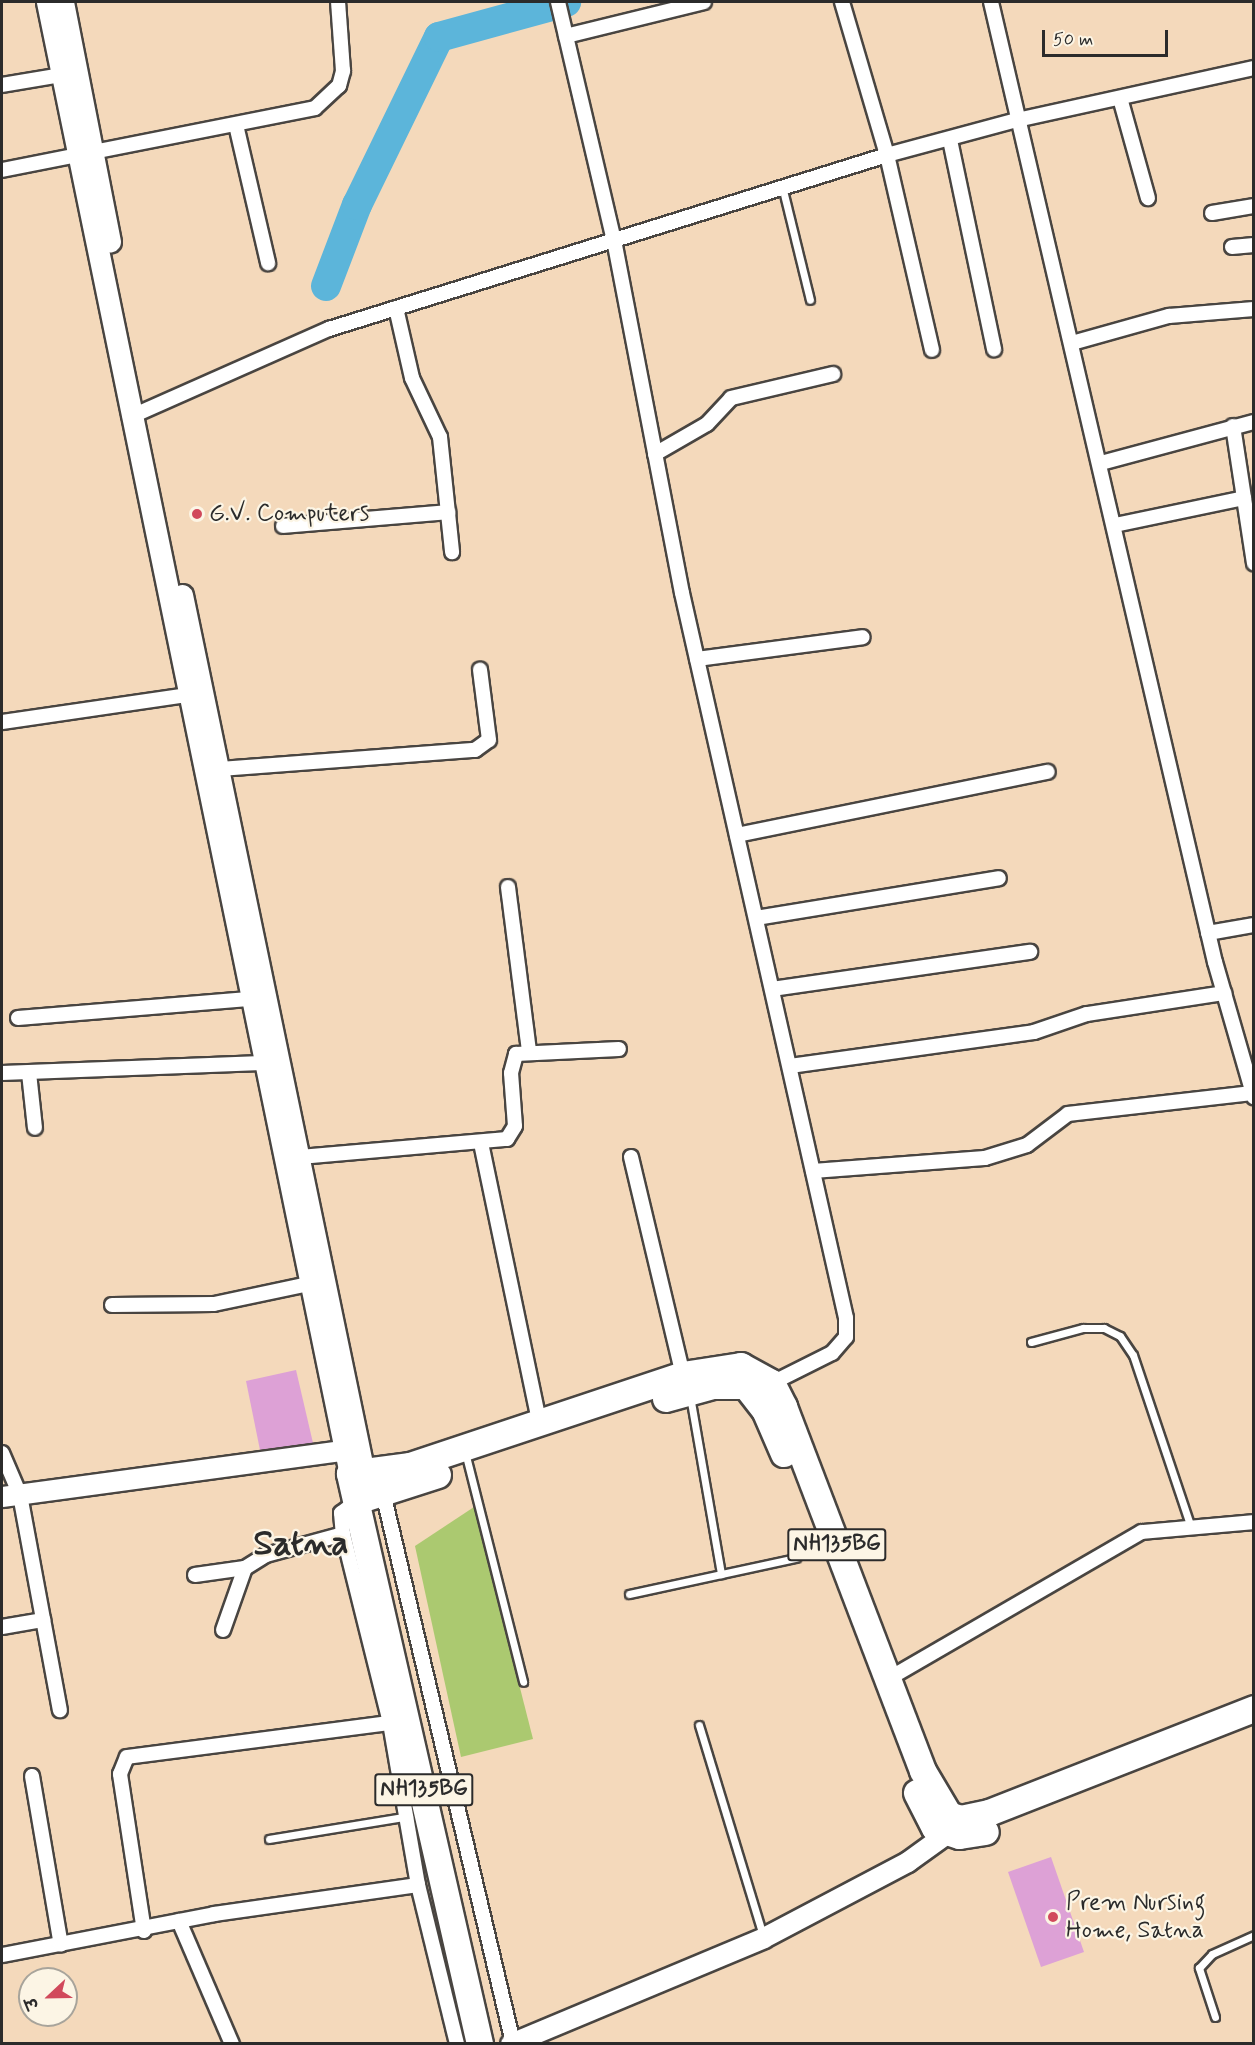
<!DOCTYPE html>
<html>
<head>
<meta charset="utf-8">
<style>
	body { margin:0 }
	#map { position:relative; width:1255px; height:2045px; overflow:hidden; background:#f4d9bb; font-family:Mynerve,"Playpen Sans Deva",sans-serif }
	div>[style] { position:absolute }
	.green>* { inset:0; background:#abc970 }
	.river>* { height:30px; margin:-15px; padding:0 15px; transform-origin:15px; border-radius:15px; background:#5cb5da }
	.building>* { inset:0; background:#dda1d6 }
	.roads { filter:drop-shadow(2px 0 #494541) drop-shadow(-2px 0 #494541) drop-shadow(0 2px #494541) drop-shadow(0 -2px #494541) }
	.lane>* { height:7px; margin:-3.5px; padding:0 3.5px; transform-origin:3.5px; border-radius:3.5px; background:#fff }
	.street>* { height:14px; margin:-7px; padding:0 7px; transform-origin:7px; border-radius:7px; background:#fff }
	.secondary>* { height:20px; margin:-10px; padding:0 10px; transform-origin:10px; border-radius:10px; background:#fff }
	.primary>* { height:21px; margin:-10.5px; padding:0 10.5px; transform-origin:10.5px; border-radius:10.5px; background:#fff }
	.highway>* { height:26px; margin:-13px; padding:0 13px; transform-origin:13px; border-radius:13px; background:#fff }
	.dots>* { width:16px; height:16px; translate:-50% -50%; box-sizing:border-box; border:3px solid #fcf5e5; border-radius:50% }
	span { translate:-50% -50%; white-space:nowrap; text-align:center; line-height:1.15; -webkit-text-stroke:4.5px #fcf5e5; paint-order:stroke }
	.shield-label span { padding:2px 4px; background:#fcf5e5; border:2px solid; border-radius:4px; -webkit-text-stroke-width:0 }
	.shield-label { font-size:22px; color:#2b2b2b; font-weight:700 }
	.poi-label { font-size:24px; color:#2b2b2b }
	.left { translate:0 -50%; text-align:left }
	.town-label { font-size:36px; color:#2b2b2b; font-weight:700 }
	.frame { position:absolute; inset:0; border:3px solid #2b2b2b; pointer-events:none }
	.north { position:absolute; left:18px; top:1967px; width:60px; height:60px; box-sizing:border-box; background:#fcf5e5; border:2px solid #a8a49b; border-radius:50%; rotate:248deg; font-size:16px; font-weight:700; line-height:24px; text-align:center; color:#2b2b2b }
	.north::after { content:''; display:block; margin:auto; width:21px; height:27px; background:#d1495b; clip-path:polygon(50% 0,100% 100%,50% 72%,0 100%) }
	.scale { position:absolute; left:1042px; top:30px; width:126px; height:27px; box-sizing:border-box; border:3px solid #2b2b2b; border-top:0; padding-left:8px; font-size:18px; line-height:21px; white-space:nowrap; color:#2b2b2b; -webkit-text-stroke:4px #fcf5e5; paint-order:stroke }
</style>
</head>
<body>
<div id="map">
	<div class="green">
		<div style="clip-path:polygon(474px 1507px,533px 1739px,461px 1757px,415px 1546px)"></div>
	</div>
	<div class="river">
		<div style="left:326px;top:286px;width:87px;rotate:-69.1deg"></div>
		<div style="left:357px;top:205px;width:187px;rotate:-64deg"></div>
		<div style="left:439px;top:37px;width:132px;rotate:-15.4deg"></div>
	</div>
	<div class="building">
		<div style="clip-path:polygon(296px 1370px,313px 1443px,260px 1450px,246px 1381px)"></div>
		<div style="clip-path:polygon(1051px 1857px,1084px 1952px,1041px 1967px,1008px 1872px)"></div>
	</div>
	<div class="roads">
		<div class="lane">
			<div style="left:783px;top:190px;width:113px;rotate:76.2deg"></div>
			<div style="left:1031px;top:1342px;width:54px;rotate:-15.1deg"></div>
			<div style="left:1083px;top:1328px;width:21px"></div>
			<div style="left:1104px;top:1328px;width:18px;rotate:27deg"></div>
			<div style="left:1120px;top:1336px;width:23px;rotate:56deg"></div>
			<div style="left:1133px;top:1355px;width:178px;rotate:71.4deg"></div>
			<div style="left:690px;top:1396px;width:181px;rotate:80.1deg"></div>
			<div style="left:465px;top:1452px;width:237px;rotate:75.8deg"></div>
			<div style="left:629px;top:1594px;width:171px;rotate:-12.2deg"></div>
			<div style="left:699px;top:1725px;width:220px;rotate:73.1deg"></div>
			<div style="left:269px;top:1839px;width:142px;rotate:-9.3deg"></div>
			<div style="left:1215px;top:2017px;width:52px;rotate:-108.1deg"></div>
			<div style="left:1199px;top:1968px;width:19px;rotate:-47deg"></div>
			<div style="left:1212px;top:1954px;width:46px;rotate:-24.3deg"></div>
		</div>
		<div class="street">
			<div style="left:558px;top:2px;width:244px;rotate:76.8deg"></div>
			<div style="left:614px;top:240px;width:359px;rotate:79.1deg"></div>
			<div style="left:682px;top:593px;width:743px;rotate:77.25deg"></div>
			<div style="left:846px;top:1318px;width:19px;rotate:90deg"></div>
			<div style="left:846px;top:1337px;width:21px;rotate:131deg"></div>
			<div style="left:832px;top:1353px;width:67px;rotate:153.4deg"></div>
			<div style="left:842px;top:2px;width:159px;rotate:73.6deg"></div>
			<div style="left:887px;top:155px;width:200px;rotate:77deg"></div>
			<div style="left:991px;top:2px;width:986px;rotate:76.87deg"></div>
			<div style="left:1215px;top:962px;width:141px;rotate:73.9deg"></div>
			<div style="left:566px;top:36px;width:142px;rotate:-13.8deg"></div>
			<div style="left:2px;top:85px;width:60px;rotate:-9.6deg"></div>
			<div style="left:1120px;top:98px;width:104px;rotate:74.4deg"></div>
			<div style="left:236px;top:125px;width:142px;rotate:76.9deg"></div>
			<div style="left:950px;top:140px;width:214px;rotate:78.1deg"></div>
			<div style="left:2px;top:170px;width:319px;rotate:-11.2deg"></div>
			<div style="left:315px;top:108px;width:33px;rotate:-43deg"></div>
			<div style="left:339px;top:86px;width:16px;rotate:-75deg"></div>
			<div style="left:343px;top:71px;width:69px;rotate:-94.1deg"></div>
			<div style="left:1212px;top:213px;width:43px;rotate:-9.5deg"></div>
			<div style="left:1232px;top:247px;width:22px;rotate:-5deg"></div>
			<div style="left:396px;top:308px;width:72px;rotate:77.1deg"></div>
			<div style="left:412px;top:378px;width:65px;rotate:64.6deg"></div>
			<div style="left:440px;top:437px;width:116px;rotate:84deg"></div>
			<div style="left:1072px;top:343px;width:101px;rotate:-15.6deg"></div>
			<div style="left:1169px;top:316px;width:85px;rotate:-4.7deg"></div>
			<div style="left:130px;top:417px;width:218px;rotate:-23.9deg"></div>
			<div style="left:329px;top:329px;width:584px;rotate:-17.32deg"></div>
			<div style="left:887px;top:155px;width:135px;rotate:-15.1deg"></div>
			<div style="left:1017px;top:120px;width:243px;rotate:-12.4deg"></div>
			<div style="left:1233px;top:426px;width:139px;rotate:81.3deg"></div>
			<div style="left:655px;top:454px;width:60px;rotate:-30deg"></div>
			<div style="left:707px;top:424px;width:35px;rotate:-47deg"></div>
			<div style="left:731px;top:398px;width:105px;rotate:-13.2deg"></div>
			<div style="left:1101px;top:463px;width:158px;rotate:-15deg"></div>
			<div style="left:1115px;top:525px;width:132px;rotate:-11.8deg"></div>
			<div style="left:283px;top:526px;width:166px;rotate:-4.8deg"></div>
			<div style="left:697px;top:659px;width:167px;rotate:-7.5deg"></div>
			<div style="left:2px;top:722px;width:188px;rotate:-8.3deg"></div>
			<div style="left:220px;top:769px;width:256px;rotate:-4.3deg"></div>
			<div style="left:475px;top:750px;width:17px;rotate:-36deg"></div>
			<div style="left:489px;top:740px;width:71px;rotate:-97.3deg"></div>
			<div style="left:737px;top:835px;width:317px;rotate:-11.5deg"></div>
			<div style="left:508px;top:887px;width:164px;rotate:82.7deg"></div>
			<div style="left:756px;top:918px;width:246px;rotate:-9.3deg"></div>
			<div style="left:1208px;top:933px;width:47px;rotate:-9.9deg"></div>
			<div style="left:772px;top:989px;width:261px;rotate:-8.2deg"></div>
			<div style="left:18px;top:1018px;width:231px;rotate:-4.7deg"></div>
			<div style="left:790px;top:1066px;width:246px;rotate:-7.9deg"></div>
			<div style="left:1034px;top:1032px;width:56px;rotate:-18.8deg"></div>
			<div style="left:1087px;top:1014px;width:139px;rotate:-8.7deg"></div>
			<div style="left:2px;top:1073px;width:260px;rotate:-2.2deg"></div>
			<div style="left:29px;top:1073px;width:55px;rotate:83.8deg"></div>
			<div style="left:481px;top:1143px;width:289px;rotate:78.2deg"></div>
			<div style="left:300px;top:1157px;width:208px;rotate:-5deg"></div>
			<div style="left:507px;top:1139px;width:15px;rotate:-58deg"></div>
			<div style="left:515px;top:1126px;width:53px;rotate:-94.3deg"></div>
			<div style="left:511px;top:1073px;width:20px;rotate:-75deg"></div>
			<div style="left:516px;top:1054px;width:103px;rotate:-2.8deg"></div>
			<div style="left:631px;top:1157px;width:224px;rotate:76.6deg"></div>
			<div style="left:813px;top:1171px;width:172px;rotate:-4.3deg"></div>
			<div style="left:985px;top:1158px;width:44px;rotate:-17.2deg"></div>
			<div style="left:1027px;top:1145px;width:51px;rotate:-37.1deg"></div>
			<div style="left:1068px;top:1114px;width:185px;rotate:-6.5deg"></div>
			<div style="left:112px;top:1305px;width:102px;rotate:-0.6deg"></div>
			<div style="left:214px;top:1304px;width:96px;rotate:-12deg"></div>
			<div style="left:2px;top:1453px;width:46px;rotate:66.8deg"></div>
			<div style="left:20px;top:1495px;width:219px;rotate:79.5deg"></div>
			<div style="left:383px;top:1493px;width:565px;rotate:76.7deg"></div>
			<div style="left:357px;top:1501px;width:20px;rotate:143deg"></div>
			<div style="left:341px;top:1513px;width:21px;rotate:85deg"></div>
			<div style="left:343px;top:1534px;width:195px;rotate:76deg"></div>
			<div style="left:390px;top:1723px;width:164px;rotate:80.2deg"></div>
			<div style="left:418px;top:1885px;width:164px;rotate:76.2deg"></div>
			<div style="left:195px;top:1575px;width:50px;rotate:-8deg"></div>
			<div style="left:2px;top:1627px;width:42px;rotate:-9.7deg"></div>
			<div style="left:223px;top:1630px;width:66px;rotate:-70.5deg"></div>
			<div style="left:245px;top:1568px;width:25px;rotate:-32deg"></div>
			<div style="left:266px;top:1555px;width:80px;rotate:-15.3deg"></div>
			<div style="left:888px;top:1679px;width:293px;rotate:-30.1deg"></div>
			<div style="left:1142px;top:1532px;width:112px;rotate:-5.1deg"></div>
			<div style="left:32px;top:1776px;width:171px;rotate:80.3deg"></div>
			<div style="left:179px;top:1921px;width:134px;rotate:66.7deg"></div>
			<div style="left:144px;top:1931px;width:159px;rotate:-98.7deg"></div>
			<div style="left:120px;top:1774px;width:18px;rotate:-68deg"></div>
			<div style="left:127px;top:1757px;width:265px;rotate:-7.4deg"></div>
			<div style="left:2px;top:1955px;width:216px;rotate:-10.9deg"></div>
			<div style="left:214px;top:1914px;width:206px;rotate:-8.1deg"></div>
		</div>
		<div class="secondary">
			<div style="left:2px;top:1497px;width:343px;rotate:-7.7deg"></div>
			<div style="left:511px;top:2044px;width:274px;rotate:-22.7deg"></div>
			<div style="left:764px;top:1938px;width:163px;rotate:-27.8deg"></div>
			<div style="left:908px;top:1862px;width:48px;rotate:-35.7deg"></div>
		</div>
		<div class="primary">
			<div style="left:47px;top:2px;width:1503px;rotate:78.37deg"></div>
			<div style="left:63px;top:2px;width:244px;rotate:78.9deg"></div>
			<div style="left:182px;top:595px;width:897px;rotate:78.29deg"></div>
		</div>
		<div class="highway">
			<div style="left:666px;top:1399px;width:49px;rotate:-15.5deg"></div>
			<div style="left:713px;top:1386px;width:33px"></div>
			<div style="left:746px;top:1386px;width:31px;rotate:52deg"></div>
			<div style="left:765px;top:1410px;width:48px;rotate:66.6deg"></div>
			<div style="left:357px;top:1501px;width:85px;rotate:-17.8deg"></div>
			<div style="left:917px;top:1793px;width:39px;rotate:63deg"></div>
			<div style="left:935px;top:1828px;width:26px;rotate:18deg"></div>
			<div style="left:960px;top:1836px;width:26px;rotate:-9deg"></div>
			<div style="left:480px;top:2044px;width:585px;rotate:-102.85deg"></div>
			<div style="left:350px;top:1474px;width:61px;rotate:-7.6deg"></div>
			<div style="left:410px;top:1466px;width:288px;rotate:-18.4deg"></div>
			<div style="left:683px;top:1375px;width:59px;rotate:-8.8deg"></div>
			<div style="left:741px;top:1366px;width:35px;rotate:29deg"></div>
			<div style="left:772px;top:1383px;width:27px;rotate:63deg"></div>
			<div style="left:784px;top:1407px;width:390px;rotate:69.1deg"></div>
			<div style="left:923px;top:1771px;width:51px;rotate:59.4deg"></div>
			<div style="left:949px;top:1815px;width:13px;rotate:18deg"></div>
			<div style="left:961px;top:1819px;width:29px;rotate:-12deg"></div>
			<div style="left:989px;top:1813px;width:285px;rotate:-21.4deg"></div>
		</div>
	</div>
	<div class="dots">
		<div style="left:197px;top:514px;background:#d1495b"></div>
		<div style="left:1053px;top:1917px;background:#d1495b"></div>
	</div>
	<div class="shield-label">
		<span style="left:837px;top:1545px">NH135BG</span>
		<span style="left:424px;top:1790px">NH135BG</span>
	</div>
	<div class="poi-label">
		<span class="left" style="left:209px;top:514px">G.V. Computers</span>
		<span class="left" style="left:1066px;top:1917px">Prem Nursing<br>Home, Satna</span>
	</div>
	<div class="town-label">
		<span style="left:301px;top:1545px">Satna</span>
	</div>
	<div class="frame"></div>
	<div class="north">उ</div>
	<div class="scale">50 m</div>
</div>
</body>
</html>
